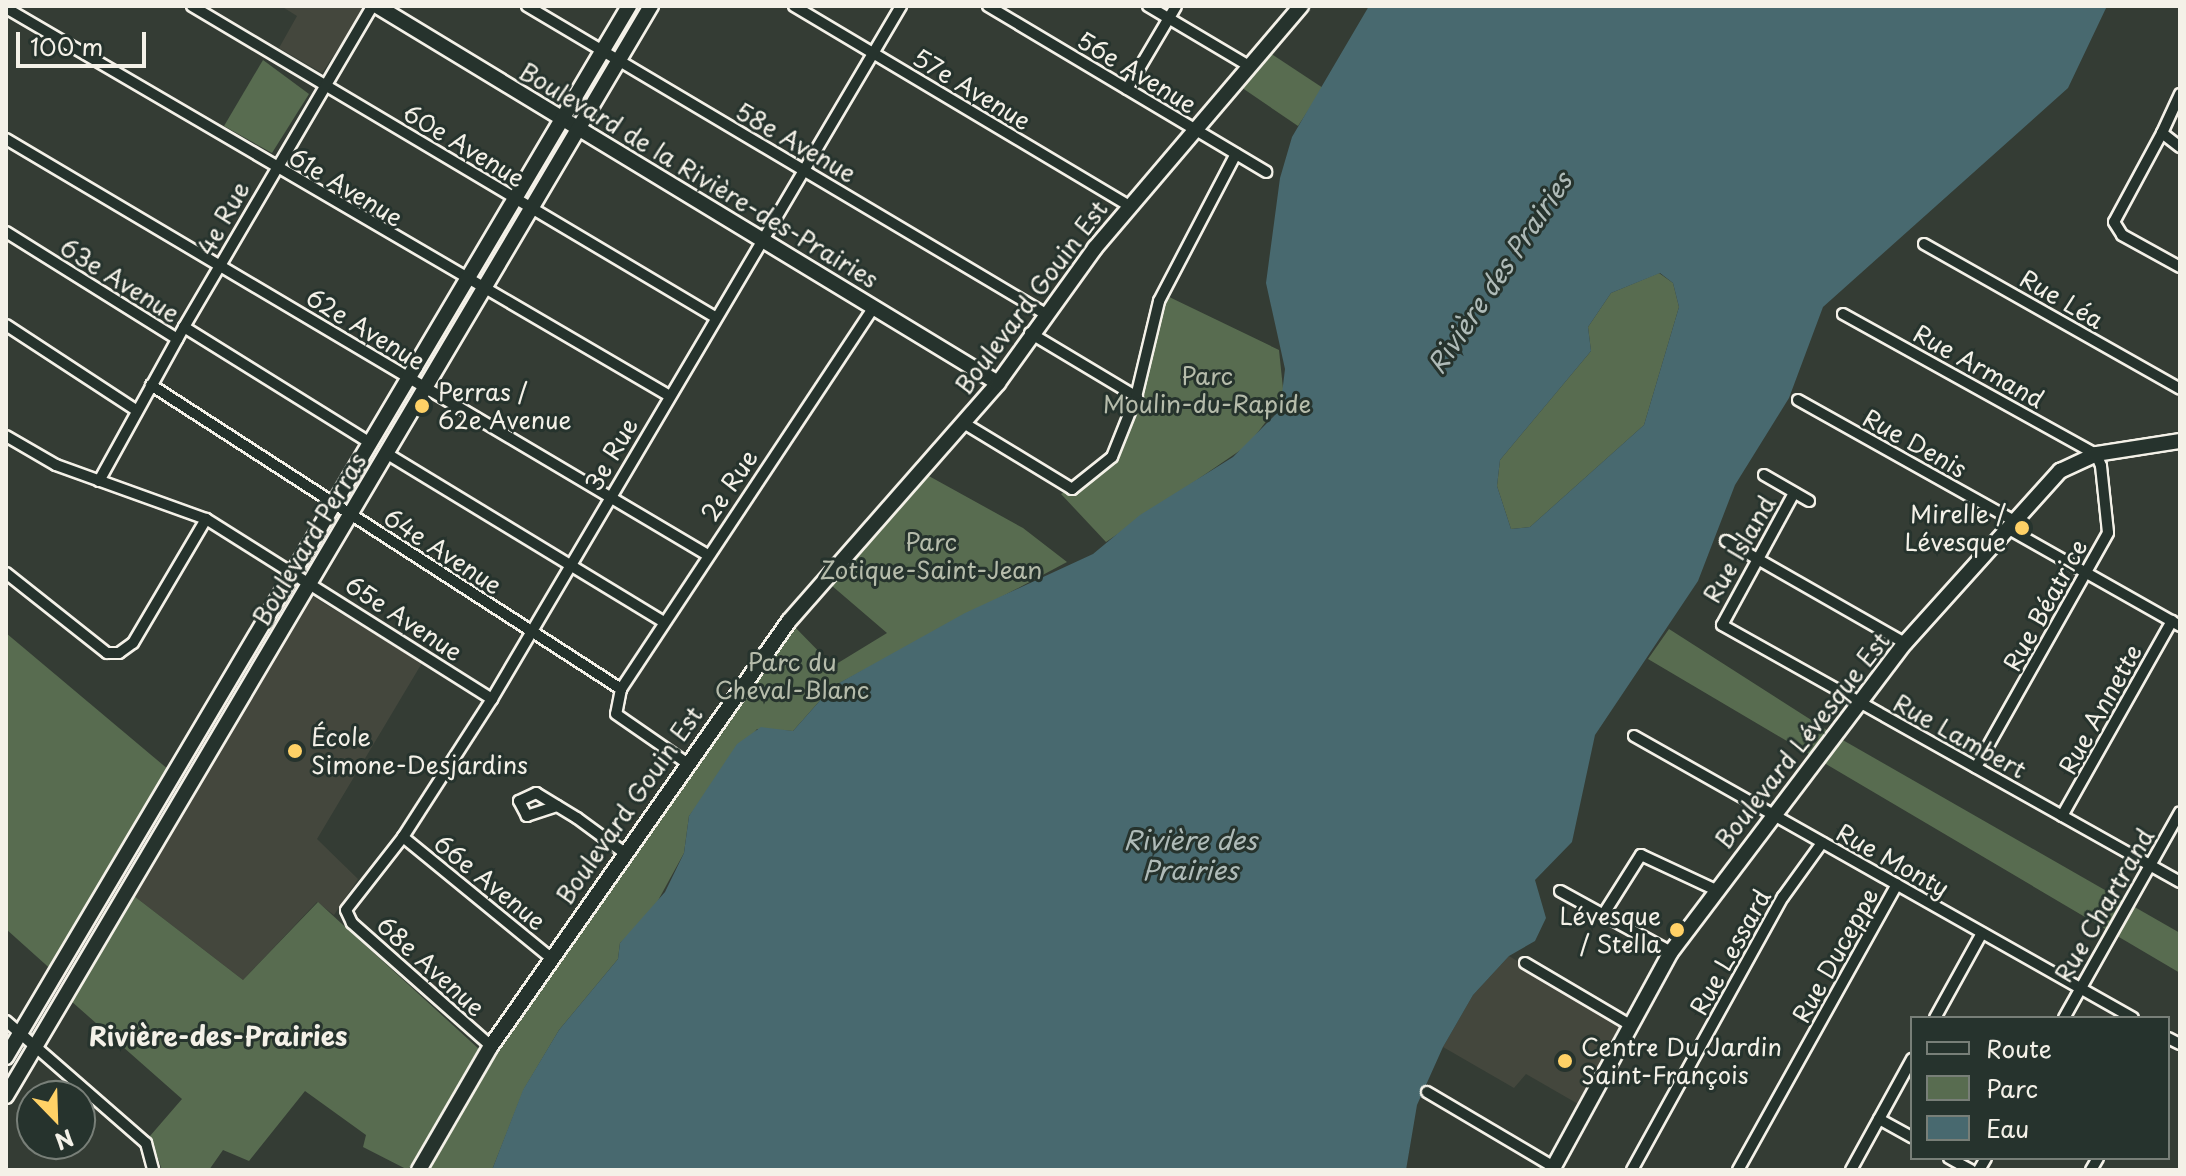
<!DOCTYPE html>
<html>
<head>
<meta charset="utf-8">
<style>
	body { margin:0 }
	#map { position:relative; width:2186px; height:1176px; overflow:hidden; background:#343c34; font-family:"Playpen Sans",sans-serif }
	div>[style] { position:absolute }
	.built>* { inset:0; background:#44473d }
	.green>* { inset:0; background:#586c50 }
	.water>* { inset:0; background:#48696f }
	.roads { filter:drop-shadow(2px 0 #f4f1e8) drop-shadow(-2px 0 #f4f1e8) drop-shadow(0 2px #f4f1e8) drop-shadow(0 -2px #f4f1e8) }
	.street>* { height:10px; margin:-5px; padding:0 5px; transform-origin:5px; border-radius:5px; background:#26332d }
	.secondary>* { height:14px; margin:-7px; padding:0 7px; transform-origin:7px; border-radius:7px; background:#26332d }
	.dots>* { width:22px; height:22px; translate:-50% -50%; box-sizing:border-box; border:4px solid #26332d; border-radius:50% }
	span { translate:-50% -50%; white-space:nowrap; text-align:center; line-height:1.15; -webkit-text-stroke:6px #26332d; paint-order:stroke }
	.street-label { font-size:24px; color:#f4f1e8 }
	.park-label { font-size:24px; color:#b6bcab }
	.poi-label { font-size:24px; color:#f4f1e8 }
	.left { translate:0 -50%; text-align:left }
	.right { translate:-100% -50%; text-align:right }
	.water-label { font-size:26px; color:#afbbb8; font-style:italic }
	.neighbourhood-label { font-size:26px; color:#f4f1e8; font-weight:700 }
	.frame { position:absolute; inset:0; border:8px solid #f4f1e8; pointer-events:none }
	.legend { position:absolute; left:1910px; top:1016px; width:260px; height:144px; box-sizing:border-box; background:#26332d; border:2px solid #787f78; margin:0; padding:10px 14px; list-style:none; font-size:24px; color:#f4f1e8 }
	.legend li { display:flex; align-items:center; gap:16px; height:40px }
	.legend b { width:40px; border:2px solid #787f78 }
	.north { position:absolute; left:16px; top:1080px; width:80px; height:80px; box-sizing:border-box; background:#26332d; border:2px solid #787f78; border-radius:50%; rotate:157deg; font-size:22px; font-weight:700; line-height:32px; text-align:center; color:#f4f1e8 }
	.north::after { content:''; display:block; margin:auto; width:28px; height:36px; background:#ffd166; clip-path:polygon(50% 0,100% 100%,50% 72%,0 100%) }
	.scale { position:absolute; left:16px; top:32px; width:130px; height:36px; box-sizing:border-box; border:4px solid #f4f1e8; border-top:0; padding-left:10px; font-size:24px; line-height:28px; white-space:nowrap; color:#f4f1e8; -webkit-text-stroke:6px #26332d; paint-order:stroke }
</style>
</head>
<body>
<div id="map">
	<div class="built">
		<div style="clip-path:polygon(281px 6px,366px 6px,322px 73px,279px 48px,297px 16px)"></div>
		<div style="clip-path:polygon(312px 596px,422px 663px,317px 839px,358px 879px,334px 915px,317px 902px,243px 980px,134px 896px)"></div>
		<div style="clip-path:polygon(1509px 956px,1627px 1027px,1585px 1108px,1526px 1074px,1514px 1088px,1443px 1047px,1473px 995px)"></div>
	</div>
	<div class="green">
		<div style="clip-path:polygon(1264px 49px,1323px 88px,1298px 126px,1235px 83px)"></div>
		<div style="clip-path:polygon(263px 60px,309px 94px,272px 153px,224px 126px)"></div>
		<div style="clip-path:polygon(1659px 273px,1673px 283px,1679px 307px,1644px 425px,1530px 527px,1511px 529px,1497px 486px,1500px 460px,1591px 351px,1588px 327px,1611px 293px)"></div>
		<div style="clip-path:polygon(1163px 294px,1279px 350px,1284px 398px,1248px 445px,1106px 542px,1061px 494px,1111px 457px)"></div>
		<div style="clip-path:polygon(918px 470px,1023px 528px,1067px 562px,832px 687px,793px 731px,757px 729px,689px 816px,684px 853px,649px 917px,620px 943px,618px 959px,559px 1030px,524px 1089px,492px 1170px,419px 1170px,491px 1046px,530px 1003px,789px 621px,833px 666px,887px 633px,824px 579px)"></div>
		<div style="clip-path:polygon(1669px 629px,1841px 739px,2180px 933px,2180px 973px,1648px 659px)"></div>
		<div style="clip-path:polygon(6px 633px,169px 770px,55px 973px,6px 929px)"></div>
		<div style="clip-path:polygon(134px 896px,243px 980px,318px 902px,480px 1050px,408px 1170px,363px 1147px,366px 1135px,305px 1091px,249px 1161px,223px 1150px,209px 1170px,162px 1170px,150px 1136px,182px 1099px,71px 1001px)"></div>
	</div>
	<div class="water">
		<div style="clip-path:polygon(evenodd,1369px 6px,2107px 6px,2068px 88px,1823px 307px,1789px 398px,1735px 485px,1698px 581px,1595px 735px,1572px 842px,1535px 880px,1546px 918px,1535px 941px,1509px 956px,1473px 995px,1443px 1047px,1417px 1105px,1406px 1170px,492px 1170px,523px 1090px,559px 1030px,618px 959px,620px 943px,665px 892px,684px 853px,689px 816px,737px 744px,761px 727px,793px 731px,832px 687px,965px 613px,1093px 554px,1140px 515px,1233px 457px,1280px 410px,1285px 369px,1266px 283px,1280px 178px,1292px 137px,1369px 6px,1660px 273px,1673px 283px,1679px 307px,1644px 425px,1530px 527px,1511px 529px,1497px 486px,1500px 460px,1591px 351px,1588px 327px,1611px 293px,1660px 273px)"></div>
	</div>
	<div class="roads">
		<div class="street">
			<div style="left:192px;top:6px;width:608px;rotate:30.74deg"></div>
			<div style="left:527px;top:6px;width:601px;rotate:30.7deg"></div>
			<div style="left:794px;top:6px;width:390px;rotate:30.8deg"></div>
			<div style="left:988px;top:6px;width:324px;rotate:30.8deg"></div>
			<div style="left:1148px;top:6px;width:117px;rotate:30.7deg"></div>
			<div style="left:6px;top:8px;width:767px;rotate:30.31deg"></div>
			<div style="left:1127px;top:89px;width:96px;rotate:-59.4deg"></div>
			<div style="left:2180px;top:94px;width:43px;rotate:114.8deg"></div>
			<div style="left:2162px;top:133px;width:23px;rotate:38deg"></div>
			<div style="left:2162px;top:133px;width:101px;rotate:118.3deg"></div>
			<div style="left:2114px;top:222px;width:15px;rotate:58deg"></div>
			<div style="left:2122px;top:235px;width:66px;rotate:28.9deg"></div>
			<div style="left:6px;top:139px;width:814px;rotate:30.66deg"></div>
			<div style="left:6px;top:232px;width:202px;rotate:32deg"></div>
			<div style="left:1924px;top:244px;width:294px;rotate:29.5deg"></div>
			<div style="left:1843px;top:314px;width:289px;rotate:29deg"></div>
			<div style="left:2096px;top:454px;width:13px;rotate:67deg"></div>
			<div style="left:2101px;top:466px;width:67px;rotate:84deg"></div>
			<div style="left:2108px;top:533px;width:269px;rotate:119.4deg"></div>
			<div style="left:6px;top:325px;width:155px;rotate:33.2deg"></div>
			<div style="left:184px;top:327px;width:372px;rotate:-59.6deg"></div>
			<div style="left:1030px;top:333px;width:125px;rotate:30.9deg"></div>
			<div style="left:151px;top:385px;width:560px;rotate:32.9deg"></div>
			<div style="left:621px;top:689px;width:25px;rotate:101deg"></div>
			<div style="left:616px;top:714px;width:83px;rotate:34.7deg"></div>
			<div style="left:1798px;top:400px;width:246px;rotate:29.2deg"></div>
			<div style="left:962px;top:422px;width:129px;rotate:31.3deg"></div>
			<div style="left:1072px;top:489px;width:51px;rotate:-38.7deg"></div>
			<div style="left:1112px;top:457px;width:65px;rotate:-68.2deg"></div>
			<div style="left:1136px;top:397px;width:99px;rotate:-76.5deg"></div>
			<div style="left:1159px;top:301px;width:166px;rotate:-62.4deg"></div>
			<div style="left:6px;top:436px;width:58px;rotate:30.1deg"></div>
			<div style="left:56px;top:465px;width:159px;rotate:19.8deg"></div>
			<div style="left:206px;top:519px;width:338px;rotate:32.2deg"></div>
			<div style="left:386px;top:453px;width:323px;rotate:31.3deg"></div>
			<div style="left:1764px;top:475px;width:52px;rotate:30deg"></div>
			<div style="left:99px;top:481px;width:176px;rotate:-61.1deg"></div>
			<div style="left:184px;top:327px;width:219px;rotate:31.9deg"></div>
			<div style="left:1794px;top:493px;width:150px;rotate:118.6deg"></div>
			<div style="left:1722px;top:625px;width:525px;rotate:29.3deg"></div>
			<div style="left:2007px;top:528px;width:199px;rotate:29.5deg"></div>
			<div style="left:1726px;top:541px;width:206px;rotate:29.7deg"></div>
			<div style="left:6px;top:573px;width:129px;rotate:38.4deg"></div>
			<div style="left:107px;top:653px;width:12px"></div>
			<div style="left:119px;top:653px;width:17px;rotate:-36deg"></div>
			<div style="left:133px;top:643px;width:144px;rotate:-59.5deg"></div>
			<div style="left:621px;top:689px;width:458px;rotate:-56.5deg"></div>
			<div style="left:1634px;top:736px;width:573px;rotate:29.47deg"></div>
			<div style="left:557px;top:806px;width:32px;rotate:162deg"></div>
			<div style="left:527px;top:816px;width:17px;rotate:-118deg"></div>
			<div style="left:519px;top:801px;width:19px;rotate:-25deg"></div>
			<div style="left:536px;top:793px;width:48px;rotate:31.4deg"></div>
			<div style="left:577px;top:818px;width:56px;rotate:36.3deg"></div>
			<div style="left:2062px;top:816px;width:224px;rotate:-60.6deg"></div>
			<div style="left:403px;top:837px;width:191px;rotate:39.3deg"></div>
			<div style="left:1560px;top:891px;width:127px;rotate:28.8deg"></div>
			<div style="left:1603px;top:915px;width:71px;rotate:-57.7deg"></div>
			<div style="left:1641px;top:855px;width:81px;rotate:25deg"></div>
			<div style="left:1525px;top:963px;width:124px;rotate:30.5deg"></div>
			<div style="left:1935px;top:1018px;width:97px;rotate:-61.1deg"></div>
			<div style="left:2064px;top:1018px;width:236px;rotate:-60.6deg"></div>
			<div style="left:6px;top:1021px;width:186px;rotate:41.1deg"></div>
			<div style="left:146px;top:1143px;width:28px;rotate:75deg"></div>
			<div style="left:2168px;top:1038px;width:13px;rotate:27deg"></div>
			<div style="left:491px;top:1046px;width:186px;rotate:-138.5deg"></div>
			<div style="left:352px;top:923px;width:14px;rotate:-115deg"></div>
			<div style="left:346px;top:910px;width:93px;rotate:-52deg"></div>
			<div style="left:403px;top:837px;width:164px;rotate:-57.2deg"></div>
			<div style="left:492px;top:699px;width:805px;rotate:-59.45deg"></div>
			<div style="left:1427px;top:1092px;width:147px;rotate:30.6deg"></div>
			<div style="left:1879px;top:1119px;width:38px;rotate:29deg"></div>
			<div style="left:1949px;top:1158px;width:25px;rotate:29deg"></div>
			<div style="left:1632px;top:1170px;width:312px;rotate:-61.1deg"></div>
			<div style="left:1783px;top:897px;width:67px;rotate:-54.2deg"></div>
			<div style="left:1738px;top:1170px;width:327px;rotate:-60.9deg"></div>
			<div style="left:1851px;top:1170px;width:127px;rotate:-61.2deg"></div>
			<div style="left:1979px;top:1170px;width:14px;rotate:-60deg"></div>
			<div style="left:2091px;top:1170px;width:14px;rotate:-60deg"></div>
		</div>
		<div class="secondary">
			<div style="left:377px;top:6px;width:726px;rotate:31.26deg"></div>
			<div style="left:6px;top:1057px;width:1222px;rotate:-59.34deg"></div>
			<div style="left:6px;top:1096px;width:1267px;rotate:-59.39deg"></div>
			<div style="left:419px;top:1170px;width:143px;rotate:-59.9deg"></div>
			<div style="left:491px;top:1046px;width:519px;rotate:-54.96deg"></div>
			<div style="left:789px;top:621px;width:317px;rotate:-48.7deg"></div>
			<div style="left:998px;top:383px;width:166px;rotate:-54.3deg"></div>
			<div style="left:1095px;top:248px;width:318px;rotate:-49.6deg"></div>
			<div style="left:1552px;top:1170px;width:248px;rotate:-61.4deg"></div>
			<div style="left:1671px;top:952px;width:388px;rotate:-52.9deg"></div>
			<div style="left:1905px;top:643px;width:232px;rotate:-48deg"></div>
			<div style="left:2060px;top:471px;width:40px;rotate:-25deg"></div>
			<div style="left:2096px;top:454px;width:85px;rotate:-8.8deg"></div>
		</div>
	</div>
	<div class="dots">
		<div style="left:422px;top:406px;background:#ffd166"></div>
		<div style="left:2022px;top:528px;background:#ffd166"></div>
		<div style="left:295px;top:751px;background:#ffd166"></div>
		<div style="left:1677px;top:930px;background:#ffd166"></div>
		<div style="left:1565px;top:1061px;background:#ffd166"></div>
	</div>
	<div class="street-label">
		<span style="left:1137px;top:72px;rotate:31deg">56e Avenue</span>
		<span style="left:972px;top:89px;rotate:31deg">57e Avenue</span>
		<span style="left:796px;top:142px;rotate:30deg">58e Avenue</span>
		<span style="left:464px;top:145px;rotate:31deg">60e Avenue</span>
		<span style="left:699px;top:175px;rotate:31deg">Boulevard de la Rivière-des-Prairies</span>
		<span style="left:346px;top:187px;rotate:31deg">61e Avenue</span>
		<span style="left:223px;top:218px;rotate:-61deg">4e Rue</span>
		<span style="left:120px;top:280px;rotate:32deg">63e Avenue</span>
		<span style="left:1031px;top:297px;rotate:-53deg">Boulevard Gouin Est</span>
		<span style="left:2062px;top:299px;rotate:30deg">Rue Léa</span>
		<span style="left:366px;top:329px;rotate:31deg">62e Avenue</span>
		<span style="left:1979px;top:366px;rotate:29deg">Rue Armand</span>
		<span style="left:1915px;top:443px;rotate:29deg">Rue Denis</span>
		<span style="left:611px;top:454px;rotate:-60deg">3e Rue</span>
		<span style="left:729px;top:485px;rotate:-56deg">2e Rue</span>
		<span style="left:309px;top:539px;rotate:-59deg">Boulevard Perras</span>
		<span style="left:1739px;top:549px;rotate:-60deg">Rue Island</span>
		<span style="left:443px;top:551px;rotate:33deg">64e Avenue</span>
		<span style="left:2045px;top:605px;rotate:-61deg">Rue Béatrice</span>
		<span style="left:404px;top:618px;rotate:33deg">65e Avenue</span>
		<span style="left:2100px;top:709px;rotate:-61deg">Rue Annette</span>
		<span style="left:1960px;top:736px;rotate:29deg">Rue Lambert</span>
		<span style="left:1802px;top:740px;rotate:-52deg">Boulevard Lévesque Est</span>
		<span style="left:629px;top:805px;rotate:-55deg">Boulevard Gouin Est</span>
		<span style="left:1893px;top:860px;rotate:29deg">Rue Monty</span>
		<span style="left:490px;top:882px;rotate:39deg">66e Avenue</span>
		<span style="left:2104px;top:905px;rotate:-60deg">Rue Chartrand</span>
		<span style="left:1730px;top:952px;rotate:-61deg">Rue Lessard</span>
		<span style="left:1835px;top:955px;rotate:-61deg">Rue Duceppe</span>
		<span style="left:431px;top:966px;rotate:42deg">68e Avenue</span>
	</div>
	<div class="park-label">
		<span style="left:1207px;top:390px">Parc<br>Moulin-du-Rapide</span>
		<span style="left:931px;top:556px">Parc<br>Zotique-Saint-Jean</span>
		<span style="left:792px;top:676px">Parc du<br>Cheval-Blanc</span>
	</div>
	<div class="poi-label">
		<span class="left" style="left:438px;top:406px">Perras /<br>62e Avenue</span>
		<span class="right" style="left:2006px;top:528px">Mirelle /<br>Lévesque</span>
		<span class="left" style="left:311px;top:751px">École<br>Simone-Desjardins</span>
		<span class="right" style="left:1661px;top:930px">Lévesque<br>/ Stella</span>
		<span class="left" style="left:1581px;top:1061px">Centre Du Jardin<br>Saint-François</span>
	</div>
	<div class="water-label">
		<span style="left:1499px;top:273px;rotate:-56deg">Rivière des Prairies</span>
		<span style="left:1190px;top:855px">Rivière des<br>Prairies</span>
	</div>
	<div class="neighbourhood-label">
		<span style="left:218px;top:1036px">Rivière-des-Prairies</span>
	</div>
	<div class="frame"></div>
	<ul class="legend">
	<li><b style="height:10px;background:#26332d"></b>Route</li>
	<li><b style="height:22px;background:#586c50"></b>Parc</li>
	<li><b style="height:22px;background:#48696f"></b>Eau</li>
	</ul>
	<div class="north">N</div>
	<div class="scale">100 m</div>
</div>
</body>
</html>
